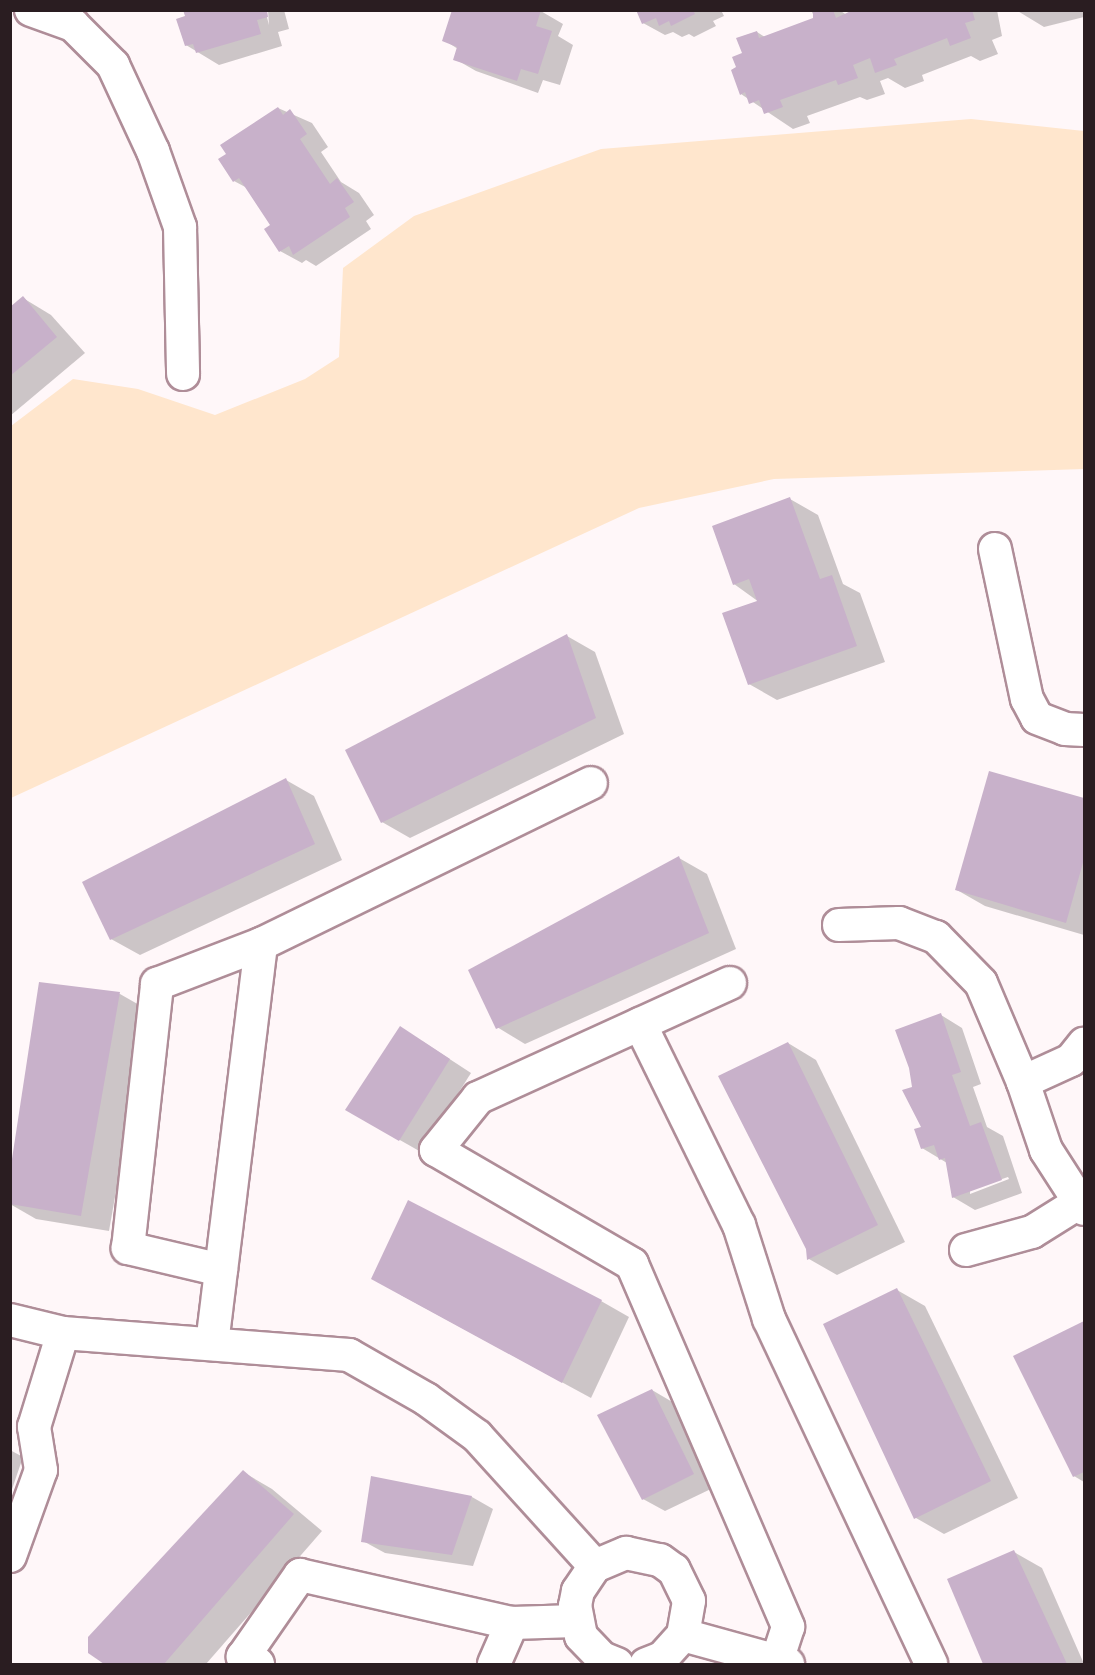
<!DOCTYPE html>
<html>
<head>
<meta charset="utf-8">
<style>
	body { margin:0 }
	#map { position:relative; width:1095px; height:1675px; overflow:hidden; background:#fff7f9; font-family:"Sofia Sans Condensed",sans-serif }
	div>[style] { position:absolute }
	.green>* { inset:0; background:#ffe6cd }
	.shadow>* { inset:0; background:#0003 }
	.building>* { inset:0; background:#c8b1ca }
	.roads { filter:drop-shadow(2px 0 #af8d98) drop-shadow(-2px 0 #af8d98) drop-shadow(0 2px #af8d98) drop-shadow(0 -2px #af8d98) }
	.minor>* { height:32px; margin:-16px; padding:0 16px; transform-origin:16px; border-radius:16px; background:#fff }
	span { translate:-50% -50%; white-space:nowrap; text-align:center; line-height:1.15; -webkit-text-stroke:4.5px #fff7f9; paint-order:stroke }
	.frame { position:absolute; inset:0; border:12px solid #2a1d21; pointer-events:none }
</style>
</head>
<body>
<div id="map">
	<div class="green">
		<div style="clip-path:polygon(971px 119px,1084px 131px,1084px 469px,774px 479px,639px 508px,11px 798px,11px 426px,73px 379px,138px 389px,215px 415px,305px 379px,339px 357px,343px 268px,414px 216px,601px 149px)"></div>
	</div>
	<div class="shadow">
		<div style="clip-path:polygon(265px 10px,269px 25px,268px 10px,284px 10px,289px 29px,278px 32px,282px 46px,219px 65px,186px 45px,186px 17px)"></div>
		<div style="clip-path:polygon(539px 10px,563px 24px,558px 36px,573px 45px,560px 85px,543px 80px,538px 93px,476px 71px,455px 59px,458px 49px,444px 40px)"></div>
		<div style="clip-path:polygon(637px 10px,721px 10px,724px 16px,713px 21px,716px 26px,694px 37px,689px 34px,682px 37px,673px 32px,665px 35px,643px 23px)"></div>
		<div style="clip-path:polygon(818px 10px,839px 10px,847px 15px,855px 10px,997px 10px,1002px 36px,992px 40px,998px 54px,980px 61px,971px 56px,922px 75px,924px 81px,905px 88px,888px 78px,880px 81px,885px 94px,867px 100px,860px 97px,807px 116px,810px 123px,793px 129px,741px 94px,738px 68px,757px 32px,765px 37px,815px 19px,812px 12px)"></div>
		<div style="clip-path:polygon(1084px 10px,1084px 17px,1044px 27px,1016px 10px)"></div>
		<div style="clip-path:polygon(278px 108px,312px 123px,328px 147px,321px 152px,341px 182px,359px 193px,374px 215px,366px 221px,371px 229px,316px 266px,306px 260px,302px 263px,280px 251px,272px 226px,249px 189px,234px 181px)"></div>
		<div style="clip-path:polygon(23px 298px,51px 315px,85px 353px,10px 416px,10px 309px)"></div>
		<div style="clip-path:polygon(790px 499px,818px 515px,843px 584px,860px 593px,885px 662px,777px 700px,749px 684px,759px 602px,734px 584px)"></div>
		<div style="clip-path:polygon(567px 636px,595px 652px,624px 734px,410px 838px,382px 822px)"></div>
		<div style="clip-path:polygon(991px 773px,1084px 800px,1084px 935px,985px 906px,957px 890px)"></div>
		<div style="clip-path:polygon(286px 780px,314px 796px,342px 860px,140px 955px,111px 939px)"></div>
		<div style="clip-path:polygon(679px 858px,707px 874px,736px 949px,525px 1044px,497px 1027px)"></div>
		<div style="clip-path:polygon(40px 984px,120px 994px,148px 1010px,109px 1231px,36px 1219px,10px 1204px)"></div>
		<div style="clip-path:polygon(evenodd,941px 1015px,962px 1028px,981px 1084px,973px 1087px,987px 1127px,1003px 1136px,1022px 1193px,975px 1210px,953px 1197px,947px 1163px,922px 1148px,923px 1128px,914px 1088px,941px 1015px,1008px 1177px,1009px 1179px,970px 1194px,970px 1190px,1008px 1177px)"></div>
		<div style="clip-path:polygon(422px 1041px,471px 1073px,421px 1152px,347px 1110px)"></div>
		<div style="clip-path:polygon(788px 1043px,816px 1060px,905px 1242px,837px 1275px,809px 1259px)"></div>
		<div style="clip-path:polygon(897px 1290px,925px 1306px,1018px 1498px,944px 1534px,916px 1518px)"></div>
		<div style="clip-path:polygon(401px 1295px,601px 1301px,629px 1317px,591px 1398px)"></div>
		<div style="clip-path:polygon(1084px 1322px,1084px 1482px,1074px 1476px,1015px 1357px)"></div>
		<div style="clip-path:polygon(652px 1390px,674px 1403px,715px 1487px,665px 1511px,643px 1499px)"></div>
		<div style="clip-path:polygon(10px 1450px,23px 1457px,10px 1495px)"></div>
		<div style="clip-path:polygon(243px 1472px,272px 1489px,322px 1531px,206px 1664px,107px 1664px,89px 1652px)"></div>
		<div style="clip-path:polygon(373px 1478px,472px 1497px,493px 1509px,473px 1566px,385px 1553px,363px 1541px)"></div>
		<div style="clip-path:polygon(1014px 1552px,1042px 1568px,1084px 1664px,985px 1664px,949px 1580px)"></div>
	</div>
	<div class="building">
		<div style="clip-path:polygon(183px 10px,267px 10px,268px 17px,257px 20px,261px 34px,196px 53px,193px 44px,185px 46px,176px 19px,185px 16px)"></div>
		<div style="clip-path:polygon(452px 10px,541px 10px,536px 26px,552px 31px,538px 74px,521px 69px,517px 81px,453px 60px,457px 47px,442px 41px)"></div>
		<div style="clip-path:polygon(636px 10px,693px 10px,695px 14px,671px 26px,669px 21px,659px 26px,656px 18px,642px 24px)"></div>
		<div style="clip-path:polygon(813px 10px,833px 10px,836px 18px,853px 10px,972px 10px,975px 20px,965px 23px,971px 38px,950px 46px,947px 38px,894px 59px,897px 65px,875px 73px,870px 58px,853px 65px,858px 78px,838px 85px,836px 80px,780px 100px,783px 107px,764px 114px,759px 100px,749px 104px,745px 92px,740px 95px,731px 70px,736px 67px,732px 57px,742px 53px,736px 38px,757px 31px,759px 38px,813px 18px)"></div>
		<div style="clip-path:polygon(278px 107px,283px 115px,290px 109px,307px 134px,300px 139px,330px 184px,337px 178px,354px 202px,345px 208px,350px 217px,293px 255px,289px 246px,279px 252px,264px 229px,270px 225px,239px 178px,233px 182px,218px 159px,226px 154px,220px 145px)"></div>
		<div style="clip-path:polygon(23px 296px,57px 337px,10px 376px,10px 307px)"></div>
		<div style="clip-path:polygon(790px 497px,820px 579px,832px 575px,857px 646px,748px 685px,722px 613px,757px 601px,749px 579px,733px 585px,712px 526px)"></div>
		<div style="clip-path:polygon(567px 634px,596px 718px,381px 823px,345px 750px)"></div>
		<div style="clip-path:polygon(989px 771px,1084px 798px,1084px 859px,1066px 923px,955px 890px)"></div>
		<div style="clip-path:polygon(286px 778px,315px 844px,110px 940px,82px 882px)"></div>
		<div style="clip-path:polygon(679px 856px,709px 933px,496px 1029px,468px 970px)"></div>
		<div style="clip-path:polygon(39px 982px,120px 992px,81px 1216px,10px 1204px,10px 1172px)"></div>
		<div style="clip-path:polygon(941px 1013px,961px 1072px,952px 1075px,970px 1126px,981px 1122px,1002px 1180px,952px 1198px,945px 1158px,939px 1160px,934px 1145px,921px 1149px,914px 1129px,921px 1127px,902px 1090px,912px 1087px,909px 1068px,895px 1030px)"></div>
		<div style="clip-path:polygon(400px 1026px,450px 1059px,399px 1141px,345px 1110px)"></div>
		<div style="clip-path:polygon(788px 1042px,878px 1225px,807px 1260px,806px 1249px,718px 1076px)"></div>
		<div style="clip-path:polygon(408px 1200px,602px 1300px,562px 1383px,371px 1279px)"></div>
		<div style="clip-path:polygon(897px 1288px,991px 1481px,914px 1519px,823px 1324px)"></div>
		<div style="clip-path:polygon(1084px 1321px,1084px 1472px,1073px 1477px,1013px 1356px)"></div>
		<div style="clip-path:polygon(652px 1389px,694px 1474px,642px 1500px,597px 1415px)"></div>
		<div style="clip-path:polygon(243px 1470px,294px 1514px,164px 1664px,104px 1664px,88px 1653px,88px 1637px)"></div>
		<div style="clip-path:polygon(371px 1476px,472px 1496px,452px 1555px,361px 1542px)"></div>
		<div style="clip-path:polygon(1014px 1550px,1067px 1664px,983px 1664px,947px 1579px)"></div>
	</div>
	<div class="roads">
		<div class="minor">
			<div style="left:31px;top:10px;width:45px;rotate:19.7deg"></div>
			<div style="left:73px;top:25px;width:57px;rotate:45deg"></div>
			<div style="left:113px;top:65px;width:95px;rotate:65.1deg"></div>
			<div style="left:153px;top:151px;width:81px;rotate:70.4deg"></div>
			<div style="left:180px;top:227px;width:147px;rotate:88.8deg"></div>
			<div style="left:995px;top:549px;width:153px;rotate:78deg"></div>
			<div style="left:1027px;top:699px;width:21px;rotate:62deg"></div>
			<div style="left:1037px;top:718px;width:30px;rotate:21deg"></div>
			<div style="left:1065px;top:729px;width:19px;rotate:3deg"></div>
			<div style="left:839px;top:925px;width:60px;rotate:-1.9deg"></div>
			<div style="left:899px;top:923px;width:40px;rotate:21deg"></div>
			<div style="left:936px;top:937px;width:64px;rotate:45.6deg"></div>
			<div style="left:981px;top:983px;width:108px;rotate:67deg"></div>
			<div style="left:1023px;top:1082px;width:72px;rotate:71.3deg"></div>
			<div style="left:1046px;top:1150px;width:70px;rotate:57.2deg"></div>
			<div style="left:730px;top:983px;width:277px;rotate:155.5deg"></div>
			<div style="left:478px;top:1098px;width:67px;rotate:128.9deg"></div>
			<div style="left:436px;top:1150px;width:227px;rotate:30.2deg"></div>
			<div style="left:632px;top:1264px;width:395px;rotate:66.7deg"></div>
			<div style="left:788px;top:1627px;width:35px;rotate:108deg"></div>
			<div style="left:640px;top:1024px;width:224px;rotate:63.8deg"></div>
			<div style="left:739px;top:1225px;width:99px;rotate:72.3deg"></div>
			<div style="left:769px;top:1319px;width:381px;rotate:64.8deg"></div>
			<div style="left:1023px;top:1082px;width:53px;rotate:-24.6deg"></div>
			<div style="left:1071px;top:1060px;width:21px;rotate:-51deg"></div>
			<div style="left:966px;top:1250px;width:68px;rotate:-15.3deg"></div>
			<div style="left:1032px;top:1232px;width:57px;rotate:-32deg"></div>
			<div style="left:221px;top:1270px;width:96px;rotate:-166.7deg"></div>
			<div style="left:128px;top:1248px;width:266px;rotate:-83.7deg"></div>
			<div style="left:157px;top:984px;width:111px;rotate:-21deg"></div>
			<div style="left:261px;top:944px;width:367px;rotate:-26deg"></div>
			<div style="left:10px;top:1320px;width:55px;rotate:13.8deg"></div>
			<div style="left:63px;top:1333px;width:287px;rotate:4.4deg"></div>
			<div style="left:349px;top:1355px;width:89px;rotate:29.7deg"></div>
			<div style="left:426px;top:1399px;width:63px;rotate:36deg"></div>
			<div style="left:477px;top:1436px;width:176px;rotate:47.8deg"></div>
			<div style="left:212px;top:1344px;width:403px;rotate:-83deg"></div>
			<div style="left:10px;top:1556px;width:91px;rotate:-70.2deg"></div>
			<div style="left:41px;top:1470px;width:44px;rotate:-99.2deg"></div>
			<div style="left:34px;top:1427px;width:98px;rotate:-72.9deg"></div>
			<div style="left:683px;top:1635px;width:109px;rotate:15.4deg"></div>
			<div style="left:258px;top:1664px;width:17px;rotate:-155deg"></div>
			<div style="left:243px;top:1657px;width:100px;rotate:-55.2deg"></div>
			<div style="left:300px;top:1575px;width:217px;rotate:12.8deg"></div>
			<div style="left:494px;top:1664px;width:45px;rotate:-66.3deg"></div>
			<div style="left:512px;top:1623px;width:64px;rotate:-1.8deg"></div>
			<div style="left:617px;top:1664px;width:16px;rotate:-158deg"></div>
			<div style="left:602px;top:1658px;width:30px;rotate:-134deg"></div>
			<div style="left:581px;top:1636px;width:31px;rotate:-101deg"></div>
			<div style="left:575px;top:1606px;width:15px;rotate:-79deg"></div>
			<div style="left:578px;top:1591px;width:30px;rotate:-56deg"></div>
			<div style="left:595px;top:1566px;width:34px;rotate:-23deg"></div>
			<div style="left:626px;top:1553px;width:35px;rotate:12deg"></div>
			<div style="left:660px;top:1560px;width:17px;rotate:36deg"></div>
			<div style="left:674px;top:1570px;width:34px;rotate:64deg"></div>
			<div style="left:689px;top:1601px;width:35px;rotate:100deg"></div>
			<div style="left:683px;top:1635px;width:31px;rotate:132deg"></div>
			<div style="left:662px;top:1658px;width:17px;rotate:159deg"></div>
		</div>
	</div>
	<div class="frame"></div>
</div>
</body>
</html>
